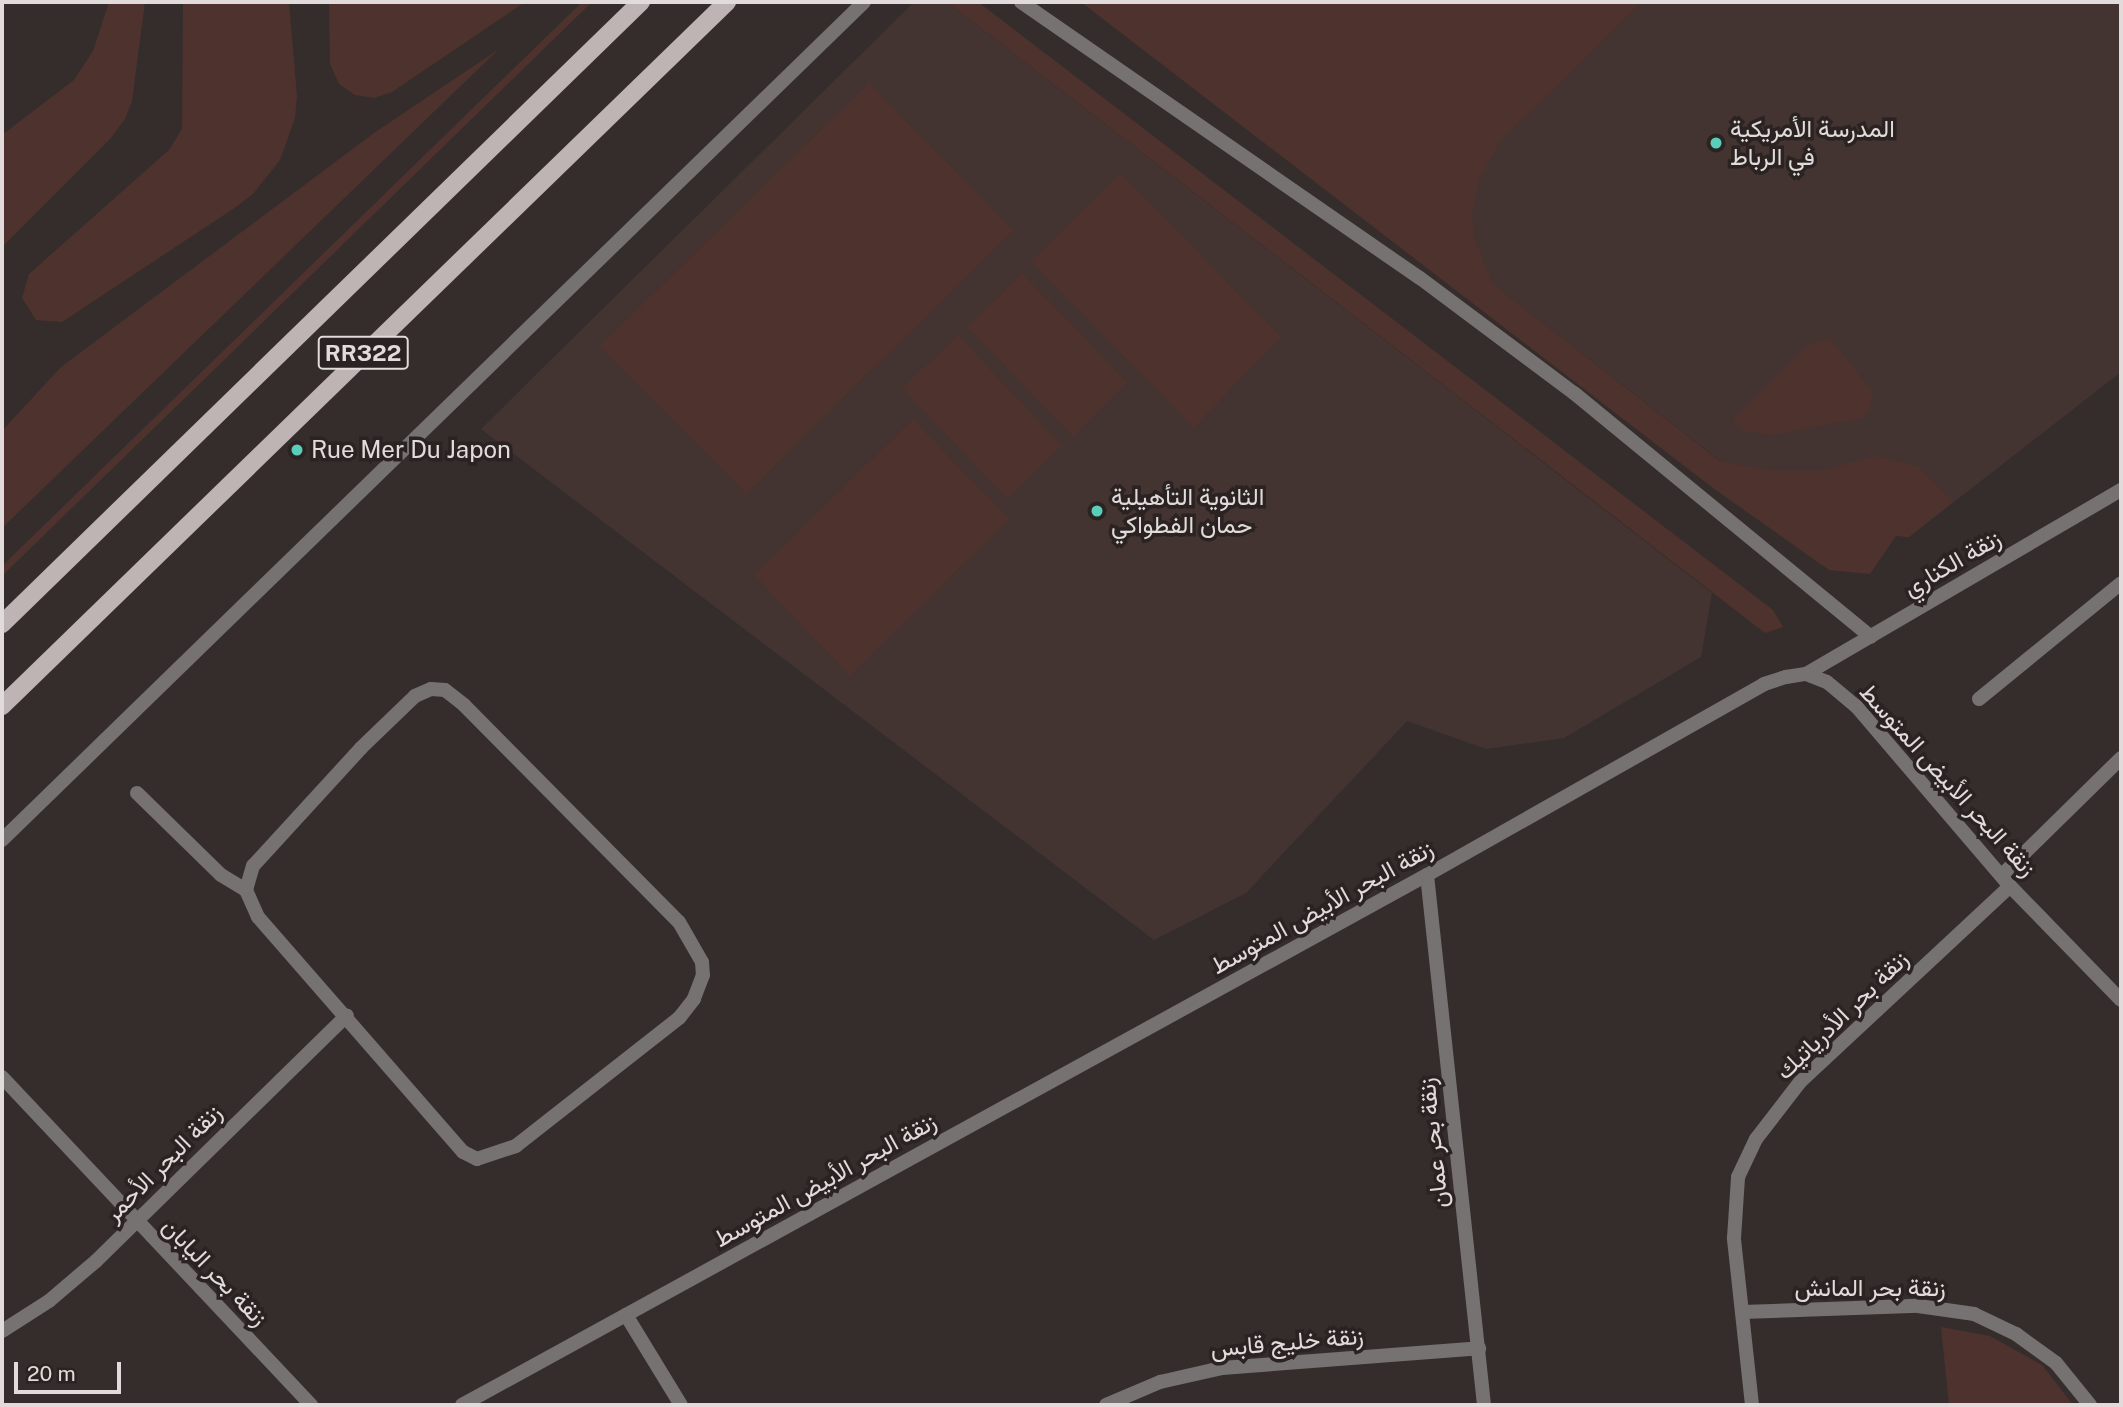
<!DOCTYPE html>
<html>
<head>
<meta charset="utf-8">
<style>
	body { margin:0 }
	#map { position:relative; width:2123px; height:1407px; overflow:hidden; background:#352d2c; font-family:"Public Sans",Vazirmatn,sans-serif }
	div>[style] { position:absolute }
	.built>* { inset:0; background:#433431 }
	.green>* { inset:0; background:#4e322d }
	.service>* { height:14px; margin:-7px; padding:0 7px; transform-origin:7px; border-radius:7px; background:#767271 }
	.minor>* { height:14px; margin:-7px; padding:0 7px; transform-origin:7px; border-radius:7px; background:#767271 }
	.primary>* { height:18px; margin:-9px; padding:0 9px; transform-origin:9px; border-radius:9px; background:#bdb4b3 }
	.dots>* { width:19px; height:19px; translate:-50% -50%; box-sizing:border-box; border:4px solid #2b2322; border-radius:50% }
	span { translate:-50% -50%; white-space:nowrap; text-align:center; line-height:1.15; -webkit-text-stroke:7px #2b2322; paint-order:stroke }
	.shield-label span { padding:2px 5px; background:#2b2322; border:2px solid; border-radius:5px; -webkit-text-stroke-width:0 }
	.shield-label { font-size:23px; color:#e1dcdb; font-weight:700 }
	.poi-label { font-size:24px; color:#e1dcdb }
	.left { translate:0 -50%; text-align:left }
	.street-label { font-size:24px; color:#e1dcdb }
	.frame { position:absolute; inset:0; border:4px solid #e1dcdb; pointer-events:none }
	.scale { position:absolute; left:14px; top:1362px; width:107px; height:32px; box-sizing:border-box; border:4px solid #e1dcdb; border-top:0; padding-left:9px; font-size:21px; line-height:24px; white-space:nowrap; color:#e1dcdb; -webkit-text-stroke:5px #2b2322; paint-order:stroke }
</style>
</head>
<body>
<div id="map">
	<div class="built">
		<div style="clip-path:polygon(914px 2px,947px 2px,1712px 593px,1701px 657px,1564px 738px,1486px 749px,1407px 721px,1246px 893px,1154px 940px,481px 429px)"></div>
		<div style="clip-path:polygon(1129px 2px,2121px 2px,2121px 372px,1909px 537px,1798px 521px)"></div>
	</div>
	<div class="green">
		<div style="clip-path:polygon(109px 2px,145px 2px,132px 101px,125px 119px,110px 139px,2px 247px,2px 135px,74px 80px,93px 51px)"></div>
		<div style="clip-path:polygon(183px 2px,289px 2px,297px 96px,295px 118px,280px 160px,253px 194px,236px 207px,62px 322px,36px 320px,22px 298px,29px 274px,169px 150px,182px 129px)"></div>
		<div style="clip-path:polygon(329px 2px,525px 2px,392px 92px,374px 98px,355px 95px,339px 84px,330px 64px)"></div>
		<div style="clip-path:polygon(582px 2px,592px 2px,2px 576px,2px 566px)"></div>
		<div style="clip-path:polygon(947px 2px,978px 2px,1773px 610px,1783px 627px,1765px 633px)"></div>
		<div style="clip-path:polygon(1081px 2px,1642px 2px,1500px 141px,1479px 180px,1472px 215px,1474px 237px,1493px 284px,1720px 461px,1772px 471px,1822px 471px,1874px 456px,1917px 466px,1953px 502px,1909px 537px,1896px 536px,1870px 574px,1829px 570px,1713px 488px)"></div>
		<div style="clip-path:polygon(499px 49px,2px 528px,2px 431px,61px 367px,374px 133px)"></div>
		<div style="clip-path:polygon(869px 83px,1013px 230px,746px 494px,600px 346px)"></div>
		<div style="clip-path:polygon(1121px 173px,1281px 337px,1194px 428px,1031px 261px)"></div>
		<div style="clip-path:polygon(1022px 273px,1127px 382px,1073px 437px,967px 327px)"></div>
		<div style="clip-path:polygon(958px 335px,1062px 446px,1007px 499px,902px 388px)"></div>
		<div style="clip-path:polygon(1830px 338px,1873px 392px,1870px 409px,1863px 418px,1772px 435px,1744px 431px,1733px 420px,1809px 344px)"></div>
		<div style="clip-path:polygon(913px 419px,1009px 519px,850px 676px,754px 575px)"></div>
		<div style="clip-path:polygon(1941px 1327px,1990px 1336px,2042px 1365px,2073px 1405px,1949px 1405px)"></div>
	</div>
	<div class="service">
		<div style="left:137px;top:793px;width:117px;rotate:44.3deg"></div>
		<div style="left:221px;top:875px;width:29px;rotate:31deg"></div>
	</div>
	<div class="minor">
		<div style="left:1021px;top:2px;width:485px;rotate:34.7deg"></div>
		<div style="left:1420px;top:278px;width:192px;rotate:36.8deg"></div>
		<div style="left:1574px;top:393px;width:384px;rotate:39.4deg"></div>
		<div style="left:1806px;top:674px;width:365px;rotate:-30.3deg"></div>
		<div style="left:431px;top:689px;width:14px;rotate:4deg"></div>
		<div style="left:445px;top:690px;width:24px;rotate:38deg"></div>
		<div style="left:464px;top:705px;width:305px;rotate:45.3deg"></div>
		<div style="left:679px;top:922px;width:46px;rotate:60.1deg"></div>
		<div style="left:702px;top:962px;width:13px;rotate:86deg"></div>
		<div style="left:703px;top:975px;width:26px;rotate:111deg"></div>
		<div style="left:694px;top:999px;width:24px;rotate:128deg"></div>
		<div style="left:679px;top:1018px;width:207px;rotate:141.9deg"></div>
		<div style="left:516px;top:1146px;width:41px;rotate:161.6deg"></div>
		<div style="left:477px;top:1159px;width:16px;rotate:-153deg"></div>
		<div style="left:463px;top:1152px;width:312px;rotate:-131.1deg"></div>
		<div style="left:258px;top:917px;width:30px;rotate:-114deg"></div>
		<div style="left:246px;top:890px;width:25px;rotate:-74deg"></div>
		<div style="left:253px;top:866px;width:160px;rotate:-47.5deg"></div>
		<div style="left:361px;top:748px;width:75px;rotate:-43.9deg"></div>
		<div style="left:415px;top:696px;width:17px;rotate:-24deg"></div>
		<div style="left:1979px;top:699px;width:183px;rotate:-39.2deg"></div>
		<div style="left:2px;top:840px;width:1202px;rotate:-44.19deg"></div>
		<div style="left:1427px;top:875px;width:533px;rotate:83.86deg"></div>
		<div style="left:2002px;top:875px;width:167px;rotate:-44.5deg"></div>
		<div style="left:2px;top:1077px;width:451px;rotate:46.7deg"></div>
		<div style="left:1742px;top:1312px;width:176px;rotate:-2deg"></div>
		<div style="left:1918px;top:1306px;width:57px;rotate:8.1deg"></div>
		<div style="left:1974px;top:1314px;width:47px;rotate:25.5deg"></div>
		<div style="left:2016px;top:1334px;width:49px;rotate:35.9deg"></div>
		<div style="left:2056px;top:1363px;width:54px;rotate:51deg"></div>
		<div style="left:626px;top:1315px;width:105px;rotate:58.6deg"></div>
		<div style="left:2px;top:1331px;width:56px;rotate:-32.6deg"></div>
		<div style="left:49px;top:1301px;width:62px;rotate:-40.4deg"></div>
		<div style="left:96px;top:1261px;width:351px;rotate:-44.4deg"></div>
		<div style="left:462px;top:1405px;width:1101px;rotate:-28.78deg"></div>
		<div style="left:1427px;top:875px;width:387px;rotate:-29.5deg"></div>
		<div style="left:1764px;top:684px;width:23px;rotate:-18deg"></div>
		<div style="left:1786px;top:677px;width:20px;rotate:-9deg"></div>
		<div style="left:1806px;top:674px;width:22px;rotate:21deg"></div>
		<div style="left:1827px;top:682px;width:38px;rotate:40deg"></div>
		<div style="left:1856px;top:706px;width:237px;rotate:49.5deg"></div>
		<div style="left:2010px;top:886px;width:159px;rotate:45.8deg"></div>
		<div style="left:1106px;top:1405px;width:59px;rotate:-23.1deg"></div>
		<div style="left:1160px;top:1382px;width:64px;rotate:-12.7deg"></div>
		<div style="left:1222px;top:1368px;width:258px;rotate:-4.4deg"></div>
		<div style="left:1752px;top:1405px;width:168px;rotate:-96.2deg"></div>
		<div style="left:1734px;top:1238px;width:61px;rotate:-86.2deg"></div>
		<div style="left:1738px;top:1177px;width:42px;rotate:-64.7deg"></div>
		<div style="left:1756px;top:1139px;width:72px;rotate:-52.3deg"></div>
		<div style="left:1800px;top:1082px;width:287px;rotate:-43deg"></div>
	</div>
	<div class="primary">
		<div style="left:2px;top:624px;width:892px;rotate:-44.23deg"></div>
		<div style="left:2px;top:706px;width:1011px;rotate:-44.16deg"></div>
	</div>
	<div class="dots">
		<div style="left:1716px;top:143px;background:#5bcebb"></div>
		<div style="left:297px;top:450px;background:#5bcebb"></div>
		<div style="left:1097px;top:511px;background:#5bcebb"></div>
	</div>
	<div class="shield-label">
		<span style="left:363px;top:353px">RR322</span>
	</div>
	<div class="poi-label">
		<span class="left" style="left:1730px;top:143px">المدرسة الأمريكية<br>في الرباط</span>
		<span class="left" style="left:311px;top:450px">Rue Mer Du Japon</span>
		<span class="left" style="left:1111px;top:511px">الثانوية التأهيلية<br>حمان الفطواكي</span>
	</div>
	<div class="street-label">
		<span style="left:1952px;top:563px;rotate:-30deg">زنقة الكناري</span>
		<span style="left:1948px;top:780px;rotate:48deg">زنقة البحر الأبيض المتوسط</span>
		<span style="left:1322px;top:907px;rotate:-29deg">زنقة البحر الأبيض المتوسط</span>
		<span style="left:1842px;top:1015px;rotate:-44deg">زنقة بحر الأدرياتيك</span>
		<span style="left:1433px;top:1143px;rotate:-96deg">زنقة بحر عمان</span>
		<span style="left:163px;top:1163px;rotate:-45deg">زنقة البحر الأحمر</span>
		<span style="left:825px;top:1180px;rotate:-29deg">زنقة البحر الأبيض المتوسط</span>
		<span style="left:215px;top:1272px;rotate:46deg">زنقة بحر اليابان</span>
		<span style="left:1870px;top:1288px">زنقة بحر المانش</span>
		<span style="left:1287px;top:1342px;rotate:-5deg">زنقة خليج قابس</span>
	</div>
	<div class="frame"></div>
	<div class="scale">20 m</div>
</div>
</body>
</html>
